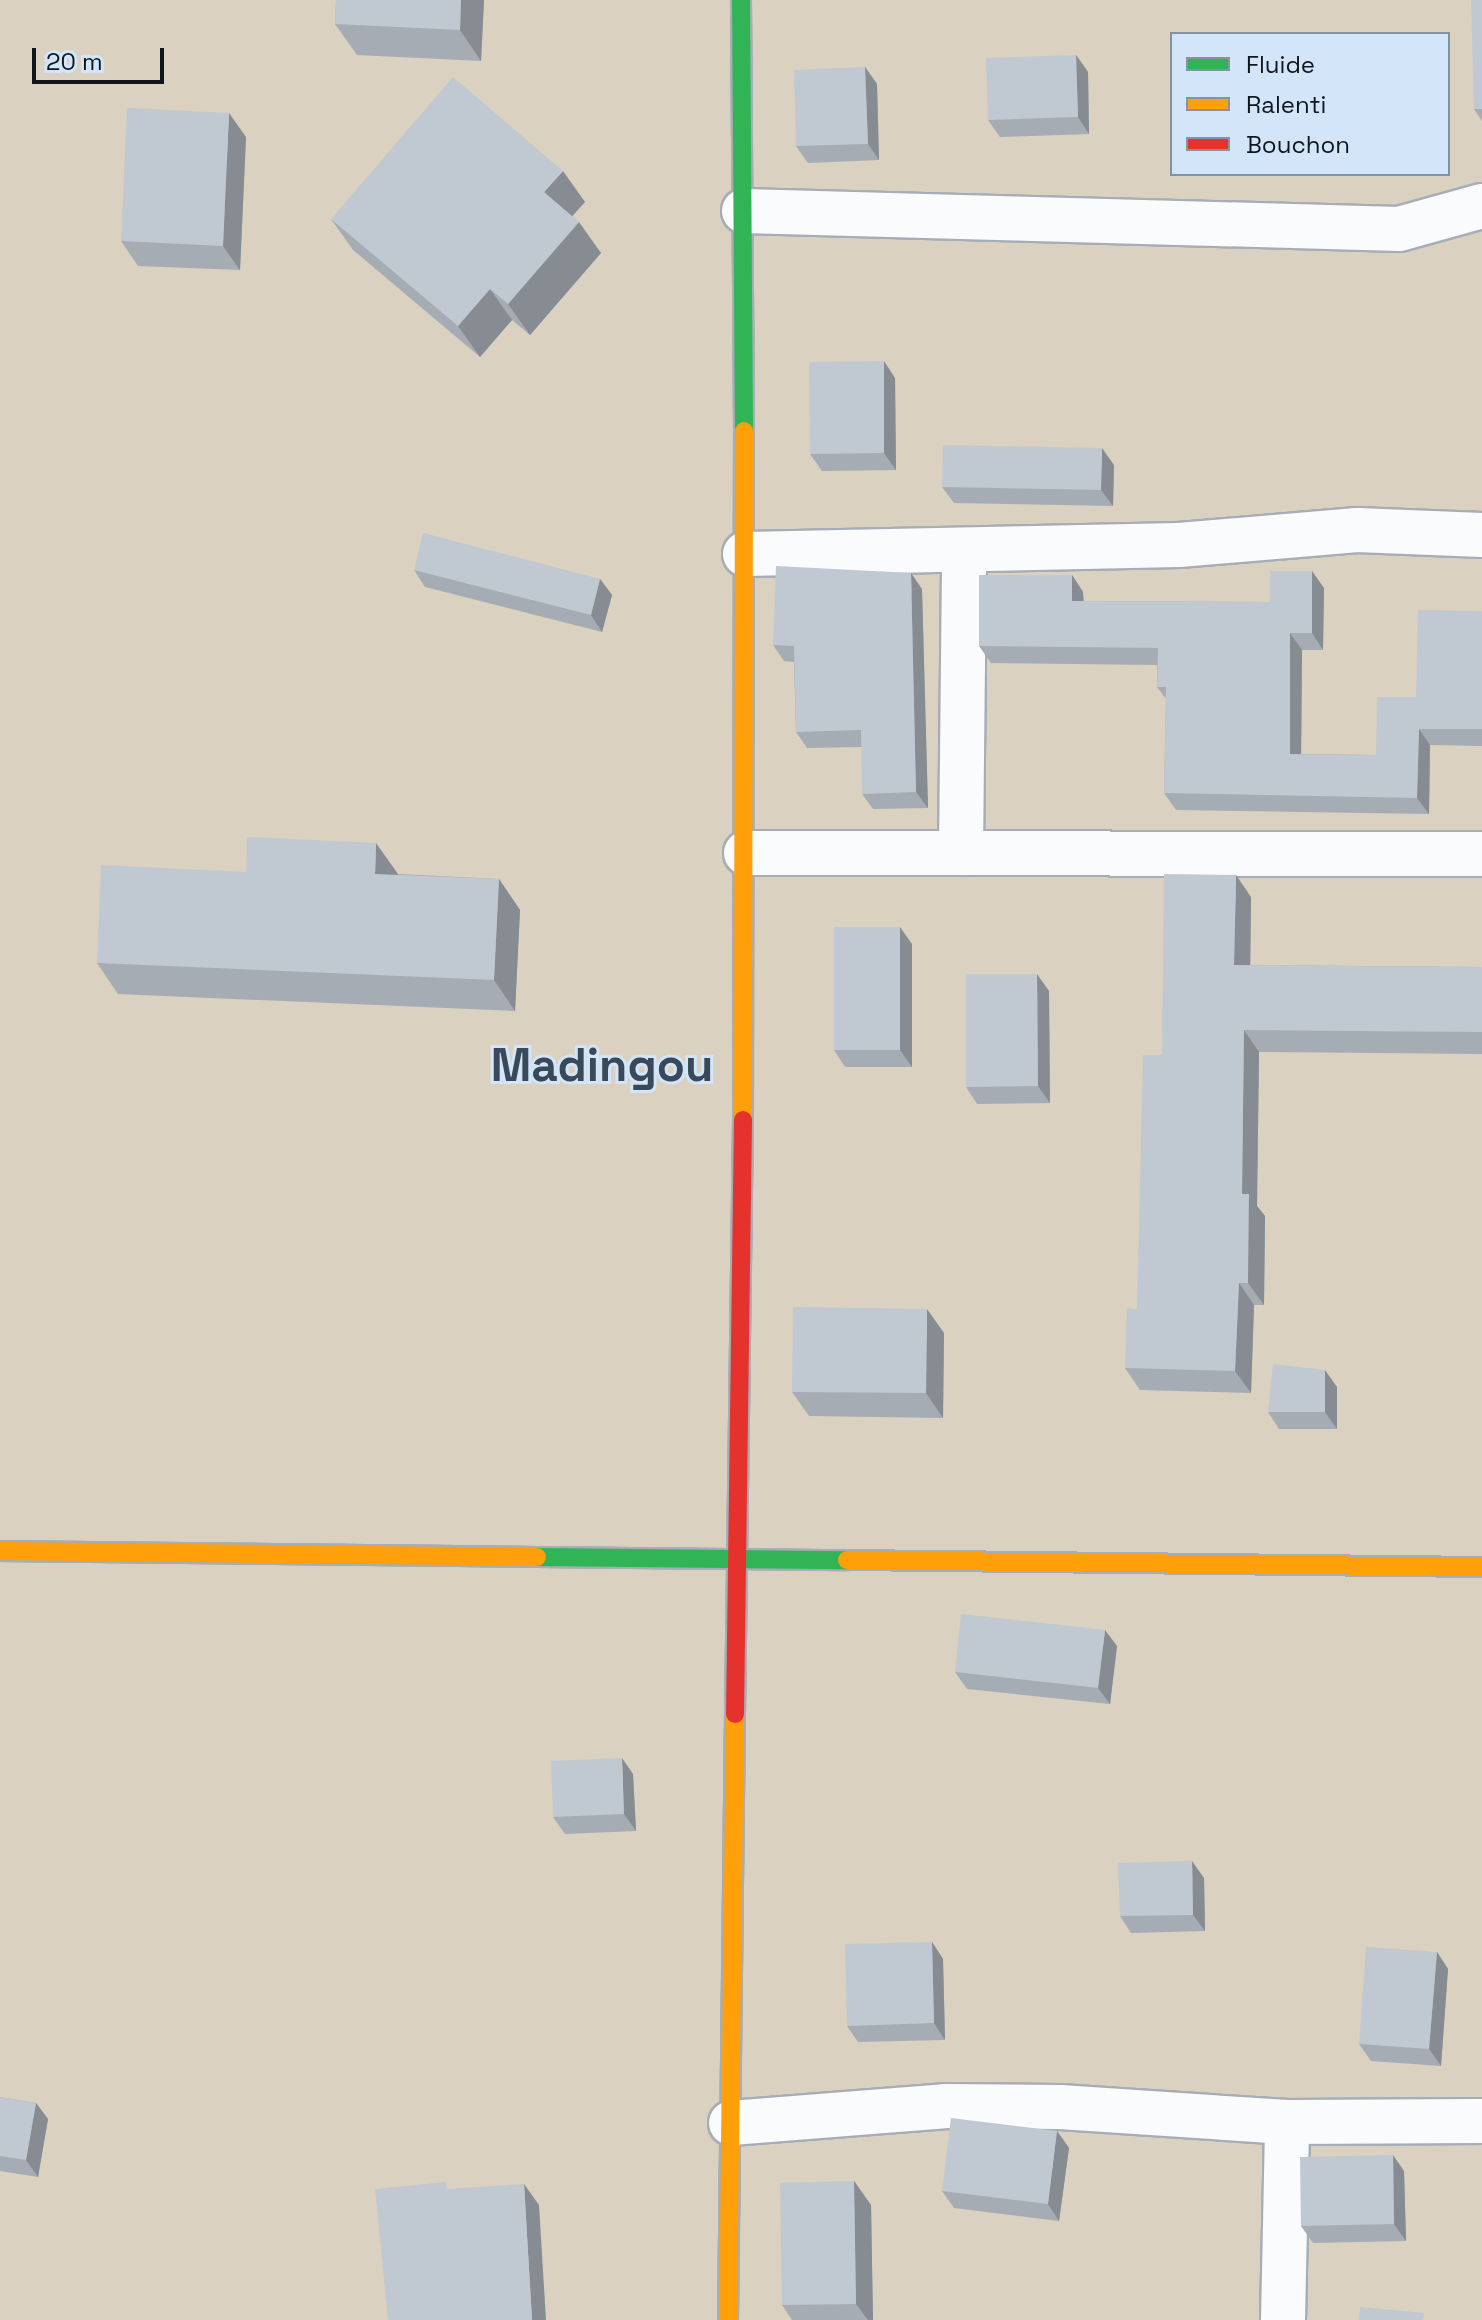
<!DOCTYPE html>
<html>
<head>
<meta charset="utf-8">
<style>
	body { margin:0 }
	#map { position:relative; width:1482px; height:2320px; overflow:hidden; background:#dbe5f0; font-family:"Space Grotesk",sans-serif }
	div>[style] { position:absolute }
	.green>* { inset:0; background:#dad1c0 }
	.roads { filter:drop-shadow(2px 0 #a6adb6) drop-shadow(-2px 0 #a6adb6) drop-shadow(0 2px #a6adb6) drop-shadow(0 -2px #a6adb6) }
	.street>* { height:44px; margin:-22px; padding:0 22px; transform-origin:22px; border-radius:22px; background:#fafbfd }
	.fast>* { height:18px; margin:-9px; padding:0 9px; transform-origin:9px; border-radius:9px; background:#30b455 }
	.slow>* { height:18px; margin:-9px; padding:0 9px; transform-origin:9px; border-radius:9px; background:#ff9f0a }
	.jam>* { height:18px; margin:-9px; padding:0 9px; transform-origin:9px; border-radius:9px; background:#e5322d }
	.wall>* { inset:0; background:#a5acb4 }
	.shaded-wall>* { inset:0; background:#868c92 }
	.building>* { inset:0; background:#c0c8d1 }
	span { translate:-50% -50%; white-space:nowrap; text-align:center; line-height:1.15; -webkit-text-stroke:6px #d2e5f9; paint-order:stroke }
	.town-label { font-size:46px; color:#394959; font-weight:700 }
	.legend { position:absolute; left:1170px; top:32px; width:280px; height:144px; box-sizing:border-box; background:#d2e5f9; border:2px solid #8492a1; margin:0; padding:10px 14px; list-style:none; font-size:24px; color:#0f161c }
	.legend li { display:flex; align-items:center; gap:16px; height:40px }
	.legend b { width:40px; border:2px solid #8492a1 }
	.scale { position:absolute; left:32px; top:48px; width:132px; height:36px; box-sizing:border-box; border:4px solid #0f161c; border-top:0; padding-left:10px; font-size:24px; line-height:28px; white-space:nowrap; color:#0f161c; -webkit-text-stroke:6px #d2e5f9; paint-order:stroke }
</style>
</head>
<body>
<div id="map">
	<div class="green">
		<div style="clip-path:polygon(evenodd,0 0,1482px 0,1482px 2320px,0 2320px,0 0,1172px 34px,1448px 34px,1448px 174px,1172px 174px,1172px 34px)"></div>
	</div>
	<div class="roads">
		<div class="street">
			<div style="left:744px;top:211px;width:655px;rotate:1.57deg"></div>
			<div style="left:1399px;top:229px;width:86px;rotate:-15.5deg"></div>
			<div style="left:745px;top:554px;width:434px;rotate:-1.2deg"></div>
			<div style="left:1179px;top:545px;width:179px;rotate:-4.8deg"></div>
			<div style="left:1357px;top:530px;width:125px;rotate:2.3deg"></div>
			<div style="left:746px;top:853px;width:736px;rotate:0.08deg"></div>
			<div style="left:961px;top:853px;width:303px;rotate:-89.4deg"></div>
			<div style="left:731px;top:2123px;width:217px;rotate:-4.5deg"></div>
			<div style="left:947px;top:2106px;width:113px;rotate:0.5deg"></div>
			<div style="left:1060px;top:2107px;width:227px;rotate:3.8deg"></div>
			<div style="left:1287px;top:2122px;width:195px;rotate:-0.3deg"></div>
			<div style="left:1283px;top:2320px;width:198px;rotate:-88.8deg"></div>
		</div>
		<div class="fast">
			<div style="left:741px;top:0;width:431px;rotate:89.6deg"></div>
			<div style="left:537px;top:1557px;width:310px;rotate:0.6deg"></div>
		</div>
		<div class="slow">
			<div style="left:743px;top:1120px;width:689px;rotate:-89.92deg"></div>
			<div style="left:0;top:1551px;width:537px;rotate:0.64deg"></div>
			<div style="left:847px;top:1560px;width:635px;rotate:0.63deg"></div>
			<div style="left:728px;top:2320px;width:606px;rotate:-89.34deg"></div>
		</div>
		<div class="jam">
			<div style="left:735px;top:1714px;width:594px;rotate:-89.23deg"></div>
		</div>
	</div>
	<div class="wall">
		<div style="clip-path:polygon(336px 0,484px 0,481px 61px,357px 55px,335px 24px)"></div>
		<div style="clip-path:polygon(1482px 0,1482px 121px,1474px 109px)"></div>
		<div style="clip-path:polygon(1076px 55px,1088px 72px,1089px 134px,1000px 137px,988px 120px)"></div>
		<div style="clip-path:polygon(865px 67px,877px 84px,879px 160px,808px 163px,796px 146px)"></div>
		<div style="clip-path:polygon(246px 137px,240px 270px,138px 266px,121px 241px)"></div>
		<div style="clip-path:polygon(585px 202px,572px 216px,601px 253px,530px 335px,512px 320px,480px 357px,353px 250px,331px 219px)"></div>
		<div style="clip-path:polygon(895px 378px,896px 470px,822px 471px,810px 454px)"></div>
		<div style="clip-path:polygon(1114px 465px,1113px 506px,954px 503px,942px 487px)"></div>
		<div style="clip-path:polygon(414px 570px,600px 579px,612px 595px,602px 632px,425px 587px)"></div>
		<div style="clip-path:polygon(1072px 575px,1083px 592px,1084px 601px,1270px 602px,1324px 588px,1323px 650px,1302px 650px,1301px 754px,1376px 755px,1416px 697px,1482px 611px,1482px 746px,1430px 745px,1429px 814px,1176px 810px,1164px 793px,1166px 699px,1157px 687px,1157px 665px,991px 663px,979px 646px)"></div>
		<div style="clip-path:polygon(922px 589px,928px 808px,873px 809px,862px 794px,862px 747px,807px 748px,796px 732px,794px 662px,784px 661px,773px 645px)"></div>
		<div style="clip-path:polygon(246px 872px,398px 874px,499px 879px,520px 910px,515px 1011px,118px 994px,97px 963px)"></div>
		<div style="clip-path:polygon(1251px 897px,1250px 965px,1482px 967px,1482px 1054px,1259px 1052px,1257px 1206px,1265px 1216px,1264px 1305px,1254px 1305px,1251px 1393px,1140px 1390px,1125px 1368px,1137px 1309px,1162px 1055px)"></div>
		<div style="clip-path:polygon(912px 944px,912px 1067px,845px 1067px,834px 1050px)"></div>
		<div style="clip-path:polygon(1049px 991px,1050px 1103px,977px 1104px,966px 1087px)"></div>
		<div style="clip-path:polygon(944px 1333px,943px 1418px,809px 1416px,792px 1392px)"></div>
		<div style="clip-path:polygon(1337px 1387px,1337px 1429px,1279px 1429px,1268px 1412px)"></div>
		<div style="clip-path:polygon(1117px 1646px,1110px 1704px,967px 1689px,955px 1672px)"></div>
		<div style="clip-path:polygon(633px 1774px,636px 1831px,565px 1834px,553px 1817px)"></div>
		<div style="clip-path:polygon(1204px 1878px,1205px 1931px,1131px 1933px,1120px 1916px)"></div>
		<div style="clip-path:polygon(932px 1942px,943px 1959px,945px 2040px,858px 2042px,847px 2026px)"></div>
		<div style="clip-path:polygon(1437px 1952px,1448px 1969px,1441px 2066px,1371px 2061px,1359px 2044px)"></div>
		<div style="clip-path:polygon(0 2097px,36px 2103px,48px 2119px,38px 2177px,0 2171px)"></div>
		<div style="clip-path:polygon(1057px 2131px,1069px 2148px,1059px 2221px,954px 2208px,942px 2191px)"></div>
		<div style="clip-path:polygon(1404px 2171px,1406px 2241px,1313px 2243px,1301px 2226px)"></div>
		<div style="clip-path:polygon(854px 2181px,871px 2205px,873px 2320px,792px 2320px,782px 2305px)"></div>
	</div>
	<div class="shaded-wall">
		<div style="clip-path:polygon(461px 0,484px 0,481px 61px,460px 30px)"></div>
		<div style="clip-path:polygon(1076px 55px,1088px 72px,1089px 134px,1078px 117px)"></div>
		<div style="clip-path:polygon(865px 67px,877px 84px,879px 160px,868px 144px)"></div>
		<div style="clip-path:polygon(229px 113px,246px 137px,240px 270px,223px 246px)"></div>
		<div style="clip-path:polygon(563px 171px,585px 202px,566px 223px,544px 192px)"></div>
		<div style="clip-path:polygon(579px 222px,601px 253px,530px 335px,508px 304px)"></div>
		<div style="clip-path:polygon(490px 289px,512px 320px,480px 357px,458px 326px)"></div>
		<div style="clip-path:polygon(884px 361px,895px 378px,896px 470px,884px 453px)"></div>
		<div style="clip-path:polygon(1102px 448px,1114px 465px,1113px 506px,1101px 490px)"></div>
		<div style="clip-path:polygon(1312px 571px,1324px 588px,1323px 650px,1312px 633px)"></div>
		<div style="clip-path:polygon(911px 573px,922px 589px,928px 808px,916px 792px)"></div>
		<div style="clip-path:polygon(1072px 575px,1083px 592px,1084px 617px,1072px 601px)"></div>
		<div style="clip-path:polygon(600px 579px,612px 595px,602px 632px,591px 615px)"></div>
		<div style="clip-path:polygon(1290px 633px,1302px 650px,1301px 770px,1290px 754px)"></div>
		<div style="clip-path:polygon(1419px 729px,1430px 745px,1429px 814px,1417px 798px)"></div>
		<div style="clip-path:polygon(376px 843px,398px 874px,396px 905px,375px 874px)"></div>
		<div style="clip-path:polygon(1236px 875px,1251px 897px,1250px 987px,1234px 965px)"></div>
		<div style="clip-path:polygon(499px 879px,520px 910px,515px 1011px,494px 980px)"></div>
		<div style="clip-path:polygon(900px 927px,912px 944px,912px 1067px,900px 1050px)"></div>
		<div style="clip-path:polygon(1037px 974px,1049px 991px,1050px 1103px,1038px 1086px)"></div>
		<div style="clip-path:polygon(1244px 1030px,1259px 1052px,1257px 1206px,1265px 1216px,1264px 1305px,1248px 1283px,1242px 1194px)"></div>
		<div style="clip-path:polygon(1239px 1283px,1254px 1305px,1251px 1393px,1235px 1371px)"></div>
		<div style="clip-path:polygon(927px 1309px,944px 1333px,943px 1418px,926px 1393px)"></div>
		<div style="clip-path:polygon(1325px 1370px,1337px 1387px,1337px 1429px,1325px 1412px)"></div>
		<div style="clip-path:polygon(1105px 1630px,1117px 1646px,1110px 1704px,1098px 1688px)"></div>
		<div style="clip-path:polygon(622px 1758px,633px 1774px,636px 1831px,624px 1814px)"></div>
		<div style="clip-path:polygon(1192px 1861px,1204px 1878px,1205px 1931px,1193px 1915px)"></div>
		<div style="clip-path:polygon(932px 1942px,943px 1959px,945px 2040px,934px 2023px)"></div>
		<div style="clip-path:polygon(1437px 1952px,1448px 1969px,1441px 2066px,1429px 2049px)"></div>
		<div style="clip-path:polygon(36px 2103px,48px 2119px,38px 2177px,26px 2160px)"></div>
		<div style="clip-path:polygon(1057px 2131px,1069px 2148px,1059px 2221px,1048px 2204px)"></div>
		<div style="clip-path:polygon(1393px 2155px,1404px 2171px,1406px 2241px,1394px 2224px)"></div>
		<div style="clip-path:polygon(854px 2181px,871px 2205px,873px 2320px,868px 2320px,856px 2304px)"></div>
		<div style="clip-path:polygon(524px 2184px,539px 2205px,546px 2320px,532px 2320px)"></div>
	</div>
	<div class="building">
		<div style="clip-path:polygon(336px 0,461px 0,460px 30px,335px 24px)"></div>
		<div style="clip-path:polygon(1471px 0,1482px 0,1482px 109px,1474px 109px)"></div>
		<div style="clip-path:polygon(1076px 55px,1078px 117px,988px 120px,986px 58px)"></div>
		<div style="clip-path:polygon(865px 67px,868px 144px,796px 146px,794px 70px)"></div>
		<div style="clip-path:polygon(453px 77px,563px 171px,544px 192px,579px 222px,508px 304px,490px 289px,458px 326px,331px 219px)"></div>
		<div style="clip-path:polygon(127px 108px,229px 113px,223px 246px,121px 241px)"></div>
		<div style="clip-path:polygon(884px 361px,884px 453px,810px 454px,809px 362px)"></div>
		<div style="clip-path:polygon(943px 445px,1102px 448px,1101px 490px,942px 487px)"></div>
		<div style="clip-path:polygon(423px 533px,600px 579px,591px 615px,414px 570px)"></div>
		<div style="clip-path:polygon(776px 566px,911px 573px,916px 792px,862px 794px,861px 730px,796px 732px,794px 646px,773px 645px)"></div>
		<div style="clip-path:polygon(1270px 571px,1312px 571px,1312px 633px,1290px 633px,1290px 754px,1376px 755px,1377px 697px,1416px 697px,1418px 610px,1482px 611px,1482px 729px,1419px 729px,1417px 798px,1164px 793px,1166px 687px,1157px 687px,1158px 648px,979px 646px,979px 575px,1072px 575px,1072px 601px,1270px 602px)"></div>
		<div style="clip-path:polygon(247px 837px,376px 843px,375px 874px,499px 879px,494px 980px,97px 963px,101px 865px,246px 872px)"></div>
		<div style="clip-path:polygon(1164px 874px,1236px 875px,1234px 965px,1482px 967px,1482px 1032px,1244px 1030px,1242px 1194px,1249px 1194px,1248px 1283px,1239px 1283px,1235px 1371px,1125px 1368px,1127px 1308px,1137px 1309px,1143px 1055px,1162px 1055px)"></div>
		<div style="clip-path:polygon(834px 927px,900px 927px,900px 1050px,834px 1050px)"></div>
		<div style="clip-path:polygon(966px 974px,1037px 974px,1038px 1086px,966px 1087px)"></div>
		<div style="clip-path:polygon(793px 1307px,927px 1309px,926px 1393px,792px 1392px)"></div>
		<div style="clip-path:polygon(1273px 1364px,1325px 1370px,1325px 1412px,1268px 1412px)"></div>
		<div style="clip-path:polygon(961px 1614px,1105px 1630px,1098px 1688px,955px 1672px)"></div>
		<div style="clip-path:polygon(622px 1758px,624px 1814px,553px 1817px,551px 1761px)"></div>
		<div style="clip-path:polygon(1192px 1861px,1193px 1915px,1120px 1916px,1118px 1863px)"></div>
		<div style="clip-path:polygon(932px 1942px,934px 2023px,847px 2026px,845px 1944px)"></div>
		<div style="clip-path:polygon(1366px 1947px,1437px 1952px,1429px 2049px,1359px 2044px)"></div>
		<div style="clip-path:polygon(0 2097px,36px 2103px,26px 2160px,0 2156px)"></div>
		<div style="clip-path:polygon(951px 2118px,1057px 2131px,1048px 2204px,942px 2191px)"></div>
		<div style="clip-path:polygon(1393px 2155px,1394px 2224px,1301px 2226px,1300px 2157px)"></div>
		<div style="clip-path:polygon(854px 2181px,856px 2304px,782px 2305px,780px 2183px)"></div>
		<div style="clip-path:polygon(446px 2182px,447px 2189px,524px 2184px,532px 2320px,388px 2320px,375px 2189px)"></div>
		<div style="clip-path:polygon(1360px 2307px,1424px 2313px,1423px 2320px,1359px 2320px)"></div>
	</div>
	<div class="town-label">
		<span style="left:602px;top:1065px">Madingou</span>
	</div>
	<ul class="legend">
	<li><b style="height:10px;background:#30b455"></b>Fluide</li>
	<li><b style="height:10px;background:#ff9f0a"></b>Ralenti</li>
	<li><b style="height:10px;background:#e5322d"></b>Bouchon</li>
	</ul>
	<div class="scale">20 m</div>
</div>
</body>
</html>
